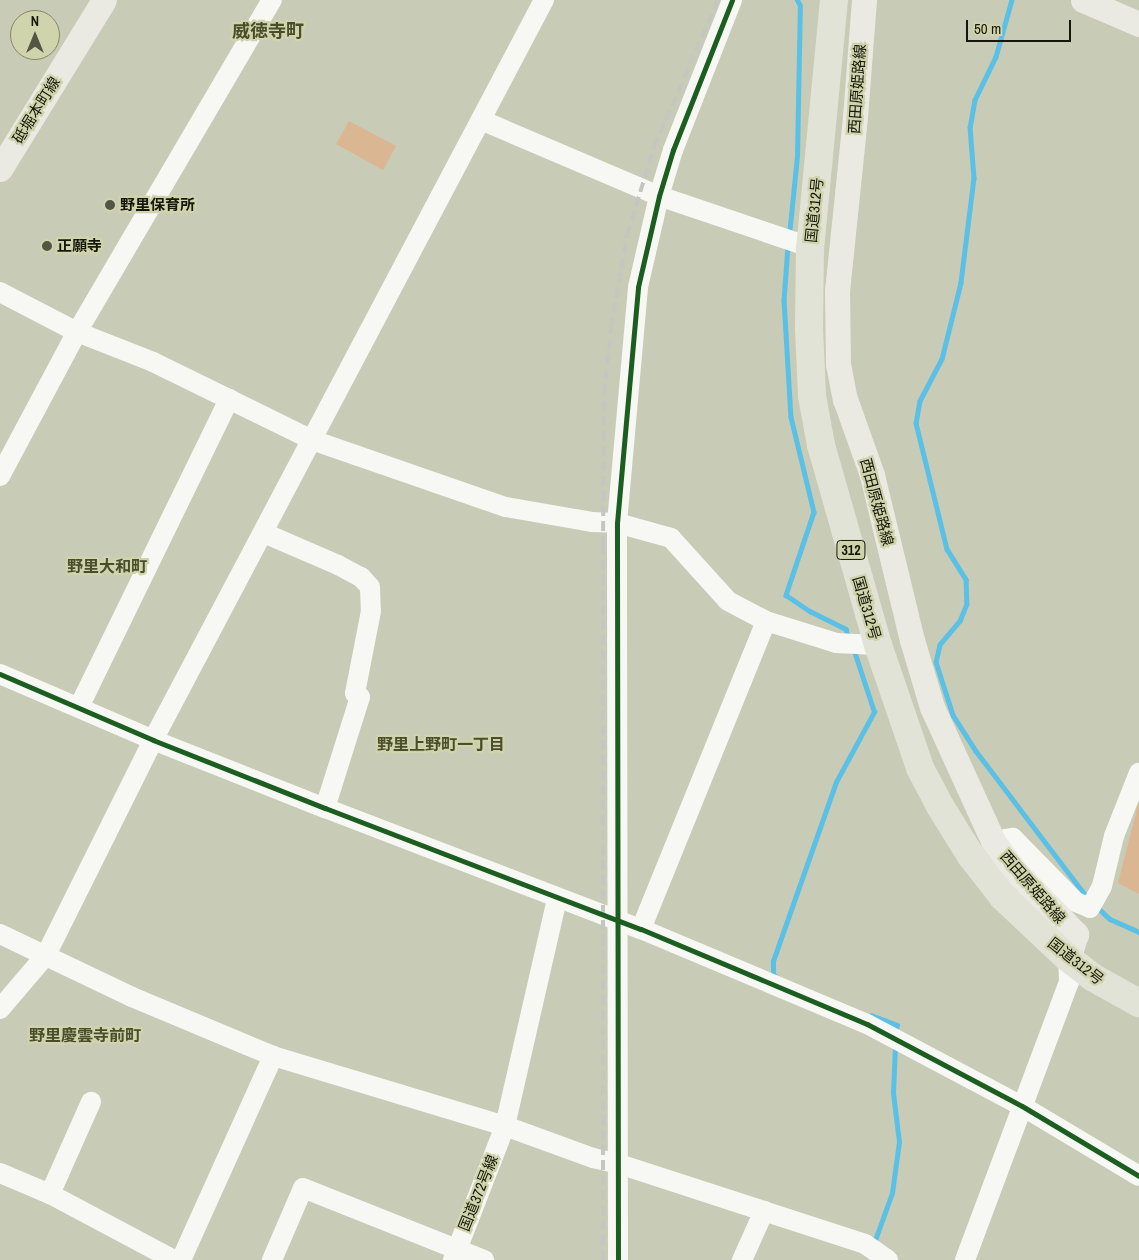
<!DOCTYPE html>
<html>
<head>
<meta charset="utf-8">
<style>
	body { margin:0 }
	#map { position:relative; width:1139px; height:1260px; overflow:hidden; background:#c8cbb5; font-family:"Archivo Narrow","Noto Sans JP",sans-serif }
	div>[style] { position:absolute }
	.green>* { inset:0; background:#dbb693 }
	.stream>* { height:4.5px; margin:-2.25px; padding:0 2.25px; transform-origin:2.25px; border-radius:2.25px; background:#5bc0e5 }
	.minor>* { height:20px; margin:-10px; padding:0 10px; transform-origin:10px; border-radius:10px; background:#f7f7f4 }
	.major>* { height:25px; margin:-12.5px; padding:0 12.5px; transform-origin:12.5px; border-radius:12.5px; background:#eaeae3 }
	.highway>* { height:28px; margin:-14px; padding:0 14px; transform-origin:14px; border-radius:14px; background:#e2e3d7 }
	.rail>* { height:4px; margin-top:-2px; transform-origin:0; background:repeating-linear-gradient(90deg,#c5c6bf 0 10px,transparent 0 15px) }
	.cycleway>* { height:5px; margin:-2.5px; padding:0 2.5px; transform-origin:2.5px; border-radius:2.5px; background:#1b5e20 }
	.dots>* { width:14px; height:14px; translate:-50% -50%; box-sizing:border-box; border:2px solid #cfd4ac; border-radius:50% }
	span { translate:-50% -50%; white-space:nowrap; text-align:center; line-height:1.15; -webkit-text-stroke:4.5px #cfd4ac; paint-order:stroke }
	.shield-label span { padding:1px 4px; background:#cfd4ac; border:1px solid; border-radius:4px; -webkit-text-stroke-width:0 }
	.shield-label { font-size:14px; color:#151708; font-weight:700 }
	.street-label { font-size:15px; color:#151708 }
	.poi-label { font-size:15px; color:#151708; font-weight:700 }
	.left { translate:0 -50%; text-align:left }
	.neighbourhood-label { font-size:16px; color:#4a4d2a; font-weight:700 }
	.quarter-label { font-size:18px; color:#4a4d2a; font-weight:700 }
	.north { position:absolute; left:10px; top:10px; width:50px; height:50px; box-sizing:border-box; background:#cfd4ac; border:1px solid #85886a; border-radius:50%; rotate:0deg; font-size:14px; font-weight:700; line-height:20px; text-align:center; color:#151708 }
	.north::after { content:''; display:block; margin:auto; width:18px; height:22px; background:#545645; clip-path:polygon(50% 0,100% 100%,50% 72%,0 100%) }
	.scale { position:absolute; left:966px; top:20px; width:105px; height:22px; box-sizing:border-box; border:2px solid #151708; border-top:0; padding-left:6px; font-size:15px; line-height:18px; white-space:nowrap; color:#151708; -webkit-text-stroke:4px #cfd4ac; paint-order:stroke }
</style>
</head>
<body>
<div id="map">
	<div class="green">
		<div style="clip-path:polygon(349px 121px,396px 146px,383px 170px,336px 144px)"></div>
		<div style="clip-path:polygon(1139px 801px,1139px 894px,1118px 883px)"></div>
	</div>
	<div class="stream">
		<div style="left:1012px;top:0;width:59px;rotate:105.7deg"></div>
		<div style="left:996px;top:57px;width:48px;rotate:116deg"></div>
		<div style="left:975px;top:100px;width:27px;rotate:100deg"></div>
		<div style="left:970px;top:127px;width:51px;rotate:85.5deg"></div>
		<div style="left:974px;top:178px;width:106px;rotate:97.1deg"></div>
		<div style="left:961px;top:283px;width:78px;rotate:104deg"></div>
		<div style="left:942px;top:359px;width:47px;rotate:117.6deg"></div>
		<div style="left:920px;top:401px;width:22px;rotate:100deg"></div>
		<div style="left:916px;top:423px;width:130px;rotate:76.2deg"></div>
		<div style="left:947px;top:549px;width:36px;rotate:58deg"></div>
		<div style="left:966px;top:579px;width:25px;rotate:88deg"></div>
		<div style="left:967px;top:604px;width:18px;rotate:112deg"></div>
		<div style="left:960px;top:621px;width:31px;rotate:130deg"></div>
		<div style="left:940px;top:645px;width:17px;rotate:103deg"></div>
		<div style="left:936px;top:662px;width:56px;rotate:72.2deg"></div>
		<div style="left:953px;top:715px;width:43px;rotate:57.4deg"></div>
		<div style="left:976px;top:751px;width:183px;rotate:52.8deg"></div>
		<div style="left:789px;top:235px;width:79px;rotate:-84.2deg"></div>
		<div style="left:797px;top:156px;width:150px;rotate:-88.9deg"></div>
		<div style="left:800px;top:6px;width:7px;rotate:-117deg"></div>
		<div style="left:788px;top:246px;width:54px;rotate:94.2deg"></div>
		<div style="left:784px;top:300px;width:117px;rotate:86.6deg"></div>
		<div style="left:791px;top:417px;width:98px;rotate:76.4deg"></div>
		<div style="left:814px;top:512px;width:88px;rotate:108.6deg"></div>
		<div style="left:786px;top:595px;width:29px;rotate:34deg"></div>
		<div style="left:810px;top:611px;width:40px;rotate:26.6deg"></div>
		<div style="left:846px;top:629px;width:10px;rotate:73deg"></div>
		<div style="left:1096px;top:906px;width:19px;rotate:43deg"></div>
		<div style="left:1110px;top:919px;width:32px;rotate:24deg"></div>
		<div style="left:776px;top:977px;width:4px;rotate:-146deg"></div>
		<div style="left:773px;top:975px;width:14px;rotate:-90deg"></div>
		<div style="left:773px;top:961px;width:190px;rotate:-70.6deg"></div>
		<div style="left:836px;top:782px;width:80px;rotate:-61.5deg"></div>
		<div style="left:874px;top:712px;width:67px;rotate:-108.2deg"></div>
		<div style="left:871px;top:1015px;width:28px;rotate:21deg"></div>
		<div style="left:897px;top:1025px;width:7px;rotate:98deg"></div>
		<div style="left:874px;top:1243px;width:53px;rotate:-70.2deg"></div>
		<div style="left:892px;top:1193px;width:51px;rotate:-82.2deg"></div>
		<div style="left:899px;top:1142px;width:49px;rotate:-97deg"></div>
		<div style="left:893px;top:1093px;width:48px;rotate:-87.6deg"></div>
	</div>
	<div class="minor">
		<div style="left:481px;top:120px;width:194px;rotate:23.1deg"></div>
		<div style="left:659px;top:196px;width:159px;rotate:18.7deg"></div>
		<div style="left:0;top:292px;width:87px;rotate:27.5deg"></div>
		<div style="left:77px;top:332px;width:82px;rotate:21.5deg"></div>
		<div style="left:153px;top:362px;width:177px;rotate:26.1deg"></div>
		<div style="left:312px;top:440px;width:205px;rotate:19.1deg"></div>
		<div style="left:506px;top:507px;width:87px;rotate:9.9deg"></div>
		<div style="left:592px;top:522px;width:25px;rotate:2deg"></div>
		<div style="left:617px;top:523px;width:56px;rotate:15.5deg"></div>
		<div style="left:671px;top:538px;width:85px;rotate:47.9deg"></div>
		<div style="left:728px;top:601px;width:43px;rotate:27.8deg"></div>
		<div style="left:766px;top:621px;width:73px;rotate:17.4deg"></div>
		<div style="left:836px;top:643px;width:42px;rotate:2.7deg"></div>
		<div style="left:0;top:476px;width:163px;rotate:-61.9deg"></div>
		<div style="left:77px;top:332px;width:385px;rotate:-59.6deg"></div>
		<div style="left:264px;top:533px;width:81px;rotate:23.4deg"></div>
		<div style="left:338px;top:565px;width:26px;rotate:28deg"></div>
		<div style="left:361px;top:577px;width:13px;rotate:48deg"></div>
		<div style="left:370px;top:587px;width:24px;rotate:88deg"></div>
		<div style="left:371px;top:611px;width:84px;rotate:101deg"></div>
		<div style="left:355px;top:693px;width:6px;rotate:39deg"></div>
		<div style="left:360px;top:697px;width:116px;rotate:107.5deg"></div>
		<div style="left:0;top:674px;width:167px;rotate:23.3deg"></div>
		<div style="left:153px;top:740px;width:185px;rotate:21.6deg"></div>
		<div style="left:325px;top:808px;width:338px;rotate:21deg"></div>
		<div style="left:641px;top:929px;width:245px;rotate:22.8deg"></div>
		<div style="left:867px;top:1024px;width:175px;rotate:27.9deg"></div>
		<div style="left:1022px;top:1106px;width:136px;rotate:30.9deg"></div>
		<div style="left:79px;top:707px;width:343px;rotate:-64deg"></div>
		<div style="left:993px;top:841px;width:20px;rotate:-9deg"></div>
		<div style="left:1013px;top:838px;width:90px;rotate:45.5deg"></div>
		<div style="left:1076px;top:902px;width:15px;rotate:23deg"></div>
		<div style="left:1090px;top:908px;width:25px;rotate:-61deg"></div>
		<div style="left:1102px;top:886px;width:51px;rotate:-76.5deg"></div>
		<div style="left:1114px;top:836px;width:68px;rotate:-68.4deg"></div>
		<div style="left:641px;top:929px;width:332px;rotate:-67.9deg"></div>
		<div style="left:0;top:934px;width:146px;rotate:25.5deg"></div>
		<div style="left:132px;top:997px;width:153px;rotate:22.7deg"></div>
		<div style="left:273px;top:1056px;width:242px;rotate:16.8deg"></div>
		<div style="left:505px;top:1126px;width:94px;rotate:20deg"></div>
		<div style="left:593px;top:1158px;width:27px;rotate:13deg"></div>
		<div style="left:619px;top:1164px;width:259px;rotate:18deg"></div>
		<div style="left:865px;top:1244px;width:28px;rotate:35deg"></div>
		<div style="left:0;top:1009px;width:71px;rotate:-49.6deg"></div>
		<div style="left:46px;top:955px;width:240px;rotate:-63.5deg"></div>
		<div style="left:153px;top:740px;width:837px;rotate:-62.15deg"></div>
		<div style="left:0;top:1173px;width:54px;rotate:22.8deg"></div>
		<div style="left:50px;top:1194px;width:140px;rotate:28deg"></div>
		<div style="left:50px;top:1194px;width:101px;rotate:-66deg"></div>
		<div style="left:181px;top:1260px;width:224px;rotate:-65.7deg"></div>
		<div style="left:272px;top:1260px;width:78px;rotate:-66.7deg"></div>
		<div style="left:303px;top:1188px;width:195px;rotate:21.7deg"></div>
		<div style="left:453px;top:1260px;width:144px;rotate:-68.8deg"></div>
		<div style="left:505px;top:1126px;width:233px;rotate:-77.1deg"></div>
		<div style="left:618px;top:1260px;width:737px;rotate:-90.08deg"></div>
		<div style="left:617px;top:523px;width:237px;rotate:-84.9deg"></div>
		<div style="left:638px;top:287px;width:93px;rotate:-77deg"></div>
		<div style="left:659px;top:196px;width:48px;rotate:-73.1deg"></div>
		<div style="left:673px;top:150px;width:161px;rotate:-68.5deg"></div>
		<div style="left:742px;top:1260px;width:54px;rotate:-65.8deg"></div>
		<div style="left:965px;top:1260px;width:297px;rotate:-69.5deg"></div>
		<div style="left:1069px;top:982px;width:24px;rotate:-92deg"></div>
	</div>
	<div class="major">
		<div style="left:864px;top:0;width:117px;rotate:94.4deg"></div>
		<div style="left:855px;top:117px;width:175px;rotate:95.9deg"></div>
		<div style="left:837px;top:291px;width:73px;rotate:89.2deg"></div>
		<div style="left:838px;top:364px;width:36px;rotate:79deg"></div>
		<div style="left:845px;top:399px;width:81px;rotate:70.4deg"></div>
		<div style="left:872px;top:475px;width:170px;rotate:76.4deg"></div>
		<div style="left:912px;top:640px;width:70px;rotate:73.4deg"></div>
		<div style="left:932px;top:707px;width:147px;rotate:65.5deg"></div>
		<div style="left:993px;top:841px;width:37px;rotate:54deg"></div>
		<div style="left:1015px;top:871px;width:88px;rotate:45.9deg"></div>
		<div style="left:1076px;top:934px;width:25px;rotate:108deg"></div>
		<div style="left:1083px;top:0;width:61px;rotate:23.2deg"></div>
		<div style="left:0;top:169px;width:198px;rotate:-58.4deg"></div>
	</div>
	<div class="highway">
		<div style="left:834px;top:0;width:248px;rotate:95.5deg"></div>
		<div style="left:810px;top:247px;width:82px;rotate:90.7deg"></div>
		<div style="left:809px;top:329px;width:67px;rotate:87.4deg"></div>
		<div style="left:812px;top:396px;width:50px;rotate:79.6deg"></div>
		<div style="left:821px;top:445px;width:208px;rotate:74.1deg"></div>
		<div style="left:878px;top:645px;width:130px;rotate:71.1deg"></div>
		<div style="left:920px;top:768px;width:43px;rotate:62.2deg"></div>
		<div style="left:940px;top:806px;width:59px;rotate:58.2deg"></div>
		<div style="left:971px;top:856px;width:52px;rotate:52deg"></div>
		<div style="left:1003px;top:897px;width:89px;rotate:43.2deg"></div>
		<div style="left:1068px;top:958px;width:31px;rotate:38deg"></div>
		<div style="left:1092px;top:977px;width:54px;rotate:29deg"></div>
	</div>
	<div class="rail">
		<div style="left:603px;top:1260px;width:714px;rotate:-90deg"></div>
		<div style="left:603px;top:546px;width:152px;rotate:-89.6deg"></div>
		<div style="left:604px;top:394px;width:67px;rotate:-84deg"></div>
		<div style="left:611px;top:327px;width:93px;rotate:-80.1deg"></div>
		<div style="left:627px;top:235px;width:92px;rotate:-72.9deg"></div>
		<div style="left:654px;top:147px;width:160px;rotate:-66.5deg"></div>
	</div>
	<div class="cycleway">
		<div style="left:0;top:674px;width:167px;rotate:23.3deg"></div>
		<div style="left:153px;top:740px;width:185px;rotate:21.6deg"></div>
		<div style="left:325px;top:808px;width:338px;rotate:21deg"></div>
		<div style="left:641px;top:929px;width:245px;rotate:22.8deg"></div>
		<div style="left:867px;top:1024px;width:175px;rotate:27.9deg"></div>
		<div style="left:1022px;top:1106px;width:136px;rotate:30.9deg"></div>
		<div style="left:618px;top:1260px;width:737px;rotate:-90.08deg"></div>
		<div style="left:617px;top:523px;width:237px;rotate:-84.9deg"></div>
		<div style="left:638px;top:287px;width:93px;rotate:-77deg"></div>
		<div style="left:659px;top:196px;width:48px;rotate:-73.1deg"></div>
		<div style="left:673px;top:150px;width:161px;rotate:-68.5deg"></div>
	</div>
	<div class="dots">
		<div style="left:110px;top:205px;background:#545645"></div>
		<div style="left:47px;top:246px;background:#545645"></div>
	</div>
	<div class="shield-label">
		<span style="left:851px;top:550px">312</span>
	</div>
	<div class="street-label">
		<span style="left:857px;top:89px;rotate:-86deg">西田原姫路線</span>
		<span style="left:36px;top:110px;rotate:-58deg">砥堀本町線</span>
		<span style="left:814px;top:210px;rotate:-84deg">国道312号</span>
		<span style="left:877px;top:502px;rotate:75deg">西田原姫路線</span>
		<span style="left:867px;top:608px;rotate:74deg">国道312号</span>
		<span style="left:1033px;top:887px;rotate:49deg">西田原姫路線</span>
		<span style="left:1076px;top:961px;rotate:38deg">国道312号</span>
		<span style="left:478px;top:1193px;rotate:-68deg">国道372号線</span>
	</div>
	<div class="poi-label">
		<span class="left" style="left:120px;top:205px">野里保育所</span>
		<span class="left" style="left:57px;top:246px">正願寺</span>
	</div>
	<div class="neighbourhood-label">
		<span style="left:107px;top:566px">野里大和町</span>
		<span style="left:441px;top:744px">野里上野町一丁目</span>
		<span style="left:85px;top:1035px">野里慶雲寺前町</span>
	</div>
	<div class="quarter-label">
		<span style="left:268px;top:31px">威徳寺町</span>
	</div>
	<div class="north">N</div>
	<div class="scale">50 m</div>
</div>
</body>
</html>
